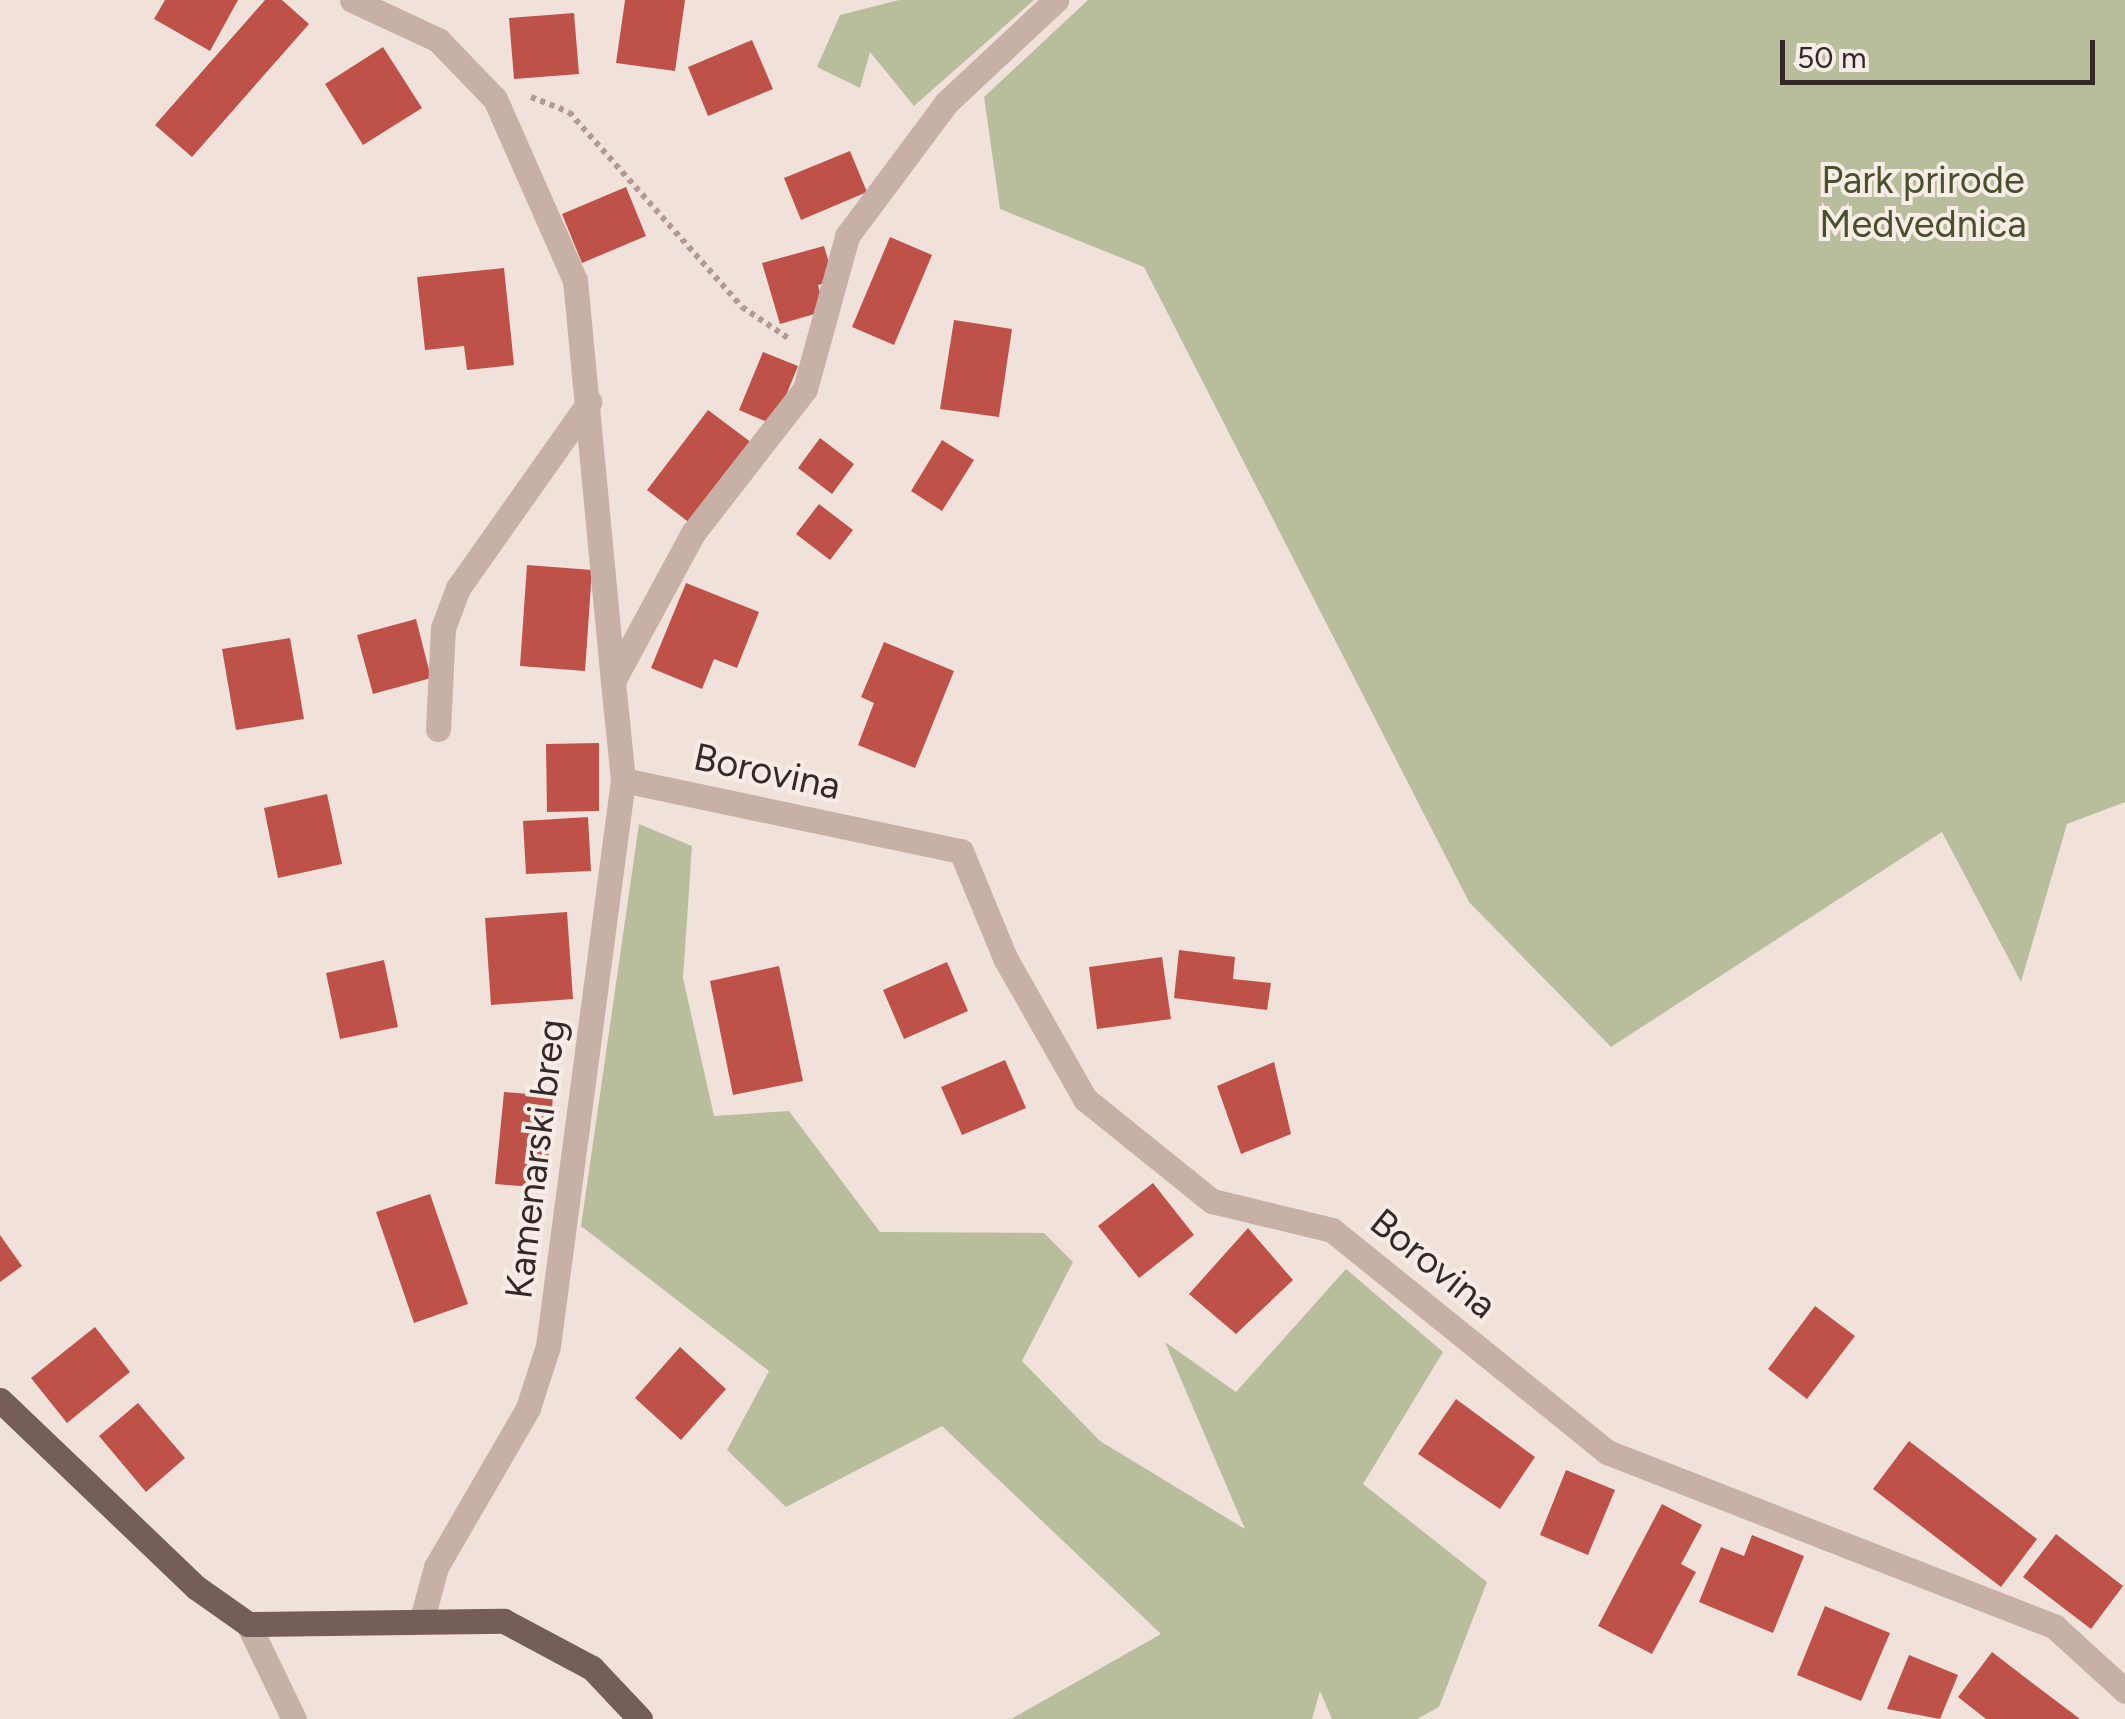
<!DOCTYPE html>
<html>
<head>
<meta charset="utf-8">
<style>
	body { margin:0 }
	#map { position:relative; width:2125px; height:1719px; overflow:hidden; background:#f0e2da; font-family:Figtree,sans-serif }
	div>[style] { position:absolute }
	.green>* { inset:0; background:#b8be9b }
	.building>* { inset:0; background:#bf5248 }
	.path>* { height:6px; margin-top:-3px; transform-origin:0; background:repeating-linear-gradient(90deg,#b39a91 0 5px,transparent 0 10px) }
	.minor>* { height:25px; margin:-12.5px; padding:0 12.5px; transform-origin:12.5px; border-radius:12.5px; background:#c7b0a6 }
	.major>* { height:25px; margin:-12.5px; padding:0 12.5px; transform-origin:12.5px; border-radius:12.5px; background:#755e59 }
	span { translate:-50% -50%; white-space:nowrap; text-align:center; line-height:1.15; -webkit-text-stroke:8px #f8ede6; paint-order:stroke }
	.park-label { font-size:38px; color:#49512c }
	.street-label { font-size:38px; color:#342927 }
	.scale { position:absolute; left:1780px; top:40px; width:315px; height:45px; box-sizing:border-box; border:5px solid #342927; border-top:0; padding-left:12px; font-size:30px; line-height:35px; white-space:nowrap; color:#342927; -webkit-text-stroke:8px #f8ede6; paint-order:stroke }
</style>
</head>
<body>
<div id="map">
	<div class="green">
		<div style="clip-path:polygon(899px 0,1034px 0,914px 106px,870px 52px,860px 88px,817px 67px,840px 15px)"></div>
		<div style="clip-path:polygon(1088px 0,2125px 0,2125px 802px,2067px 824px,2021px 982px,1942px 832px,1611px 1047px,1469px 902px,1144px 267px,1000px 209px,984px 97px)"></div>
		<div style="clip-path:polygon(639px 824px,692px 846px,683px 978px,714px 1116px,789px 1111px,880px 1232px,1044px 1233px,1073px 1262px,1022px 1361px,1100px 1441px,1245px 1529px,1165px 1342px,1236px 1392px,1346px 1269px,1443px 1352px,1363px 1484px,1487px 1582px,1439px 1707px,1417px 1719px,1332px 1719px,1320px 1691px,1312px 1719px,1011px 1719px,1161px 1634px,942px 1426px,786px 1507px,727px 1450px,769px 1371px,581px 1226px)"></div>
	</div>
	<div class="building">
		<div style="clip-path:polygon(165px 0,238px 0,210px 51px,154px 19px)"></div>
		<div style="clip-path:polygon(265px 0,282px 0,309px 24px,192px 157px,155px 125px)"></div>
		<div style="clip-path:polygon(625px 0,685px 0,675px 71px,616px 63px)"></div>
		<div style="clip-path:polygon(574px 13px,579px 74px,514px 79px,509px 18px)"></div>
		<div style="clip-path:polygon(752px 40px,773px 89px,708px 116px,688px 67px)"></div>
		<div style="clip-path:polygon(383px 47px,422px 108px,363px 145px,325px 84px)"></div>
		<div style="clip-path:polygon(850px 151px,867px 192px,801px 220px,784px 178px)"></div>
		<div style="clip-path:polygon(626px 187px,646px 236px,582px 263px,562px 214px)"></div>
		<div style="clip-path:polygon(890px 237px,932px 255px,894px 345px,852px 327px)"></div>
		<div style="clip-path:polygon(824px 246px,834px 280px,818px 285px,825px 311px,780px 324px,762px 263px)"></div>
		<div style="clip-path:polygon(504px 268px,514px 365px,467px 370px,464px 346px,425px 350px,417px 277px)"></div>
		<div style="clip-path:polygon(954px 320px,1012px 329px,999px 417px,940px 409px)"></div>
		<div style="clip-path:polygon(763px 352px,798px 366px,774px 425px,739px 410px)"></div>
		<div style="clip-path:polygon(708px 410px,752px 443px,691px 524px,647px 490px)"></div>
		<div style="clip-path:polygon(820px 438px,854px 464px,832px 494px,798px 468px)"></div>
		<div style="clip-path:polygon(942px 440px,974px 460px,942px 511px,911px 491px)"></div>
		<div style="clip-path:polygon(819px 504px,853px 530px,830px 560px,796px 534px)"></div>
		<div style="clip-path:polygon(527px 565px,592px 570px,585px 671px,520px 666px)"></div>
		<div style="clip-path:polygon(686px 583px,759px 612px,737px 668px,714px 659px,702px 689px,651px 668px)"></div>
		<div style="clip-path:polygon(416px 619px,431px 678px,373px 694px,357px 635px)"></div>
		<div style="clip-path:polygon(290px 638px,304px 719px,236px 730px,222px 649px)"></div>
		<div style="clip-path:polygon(884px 642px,954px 671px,915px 768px,858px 745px,874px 703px,861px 697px)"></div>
		<div style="clip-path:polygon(599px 743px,599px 811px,547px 812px,546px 744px)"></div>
		<div style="clip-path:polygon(327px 794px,342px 864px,278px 878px,264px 808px)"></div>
		<div style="clip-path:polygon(588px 817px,591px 871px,526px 874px,523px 821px)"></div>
		<div style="clip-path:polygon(567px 912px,573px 999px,491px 1005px,485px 918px)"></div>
		<div style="clip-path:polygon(1179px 950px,1235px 957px,1233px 979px,1271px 983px,1267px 1010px,1174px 998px)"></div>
		<div style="clip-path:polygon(1162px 957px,1171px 1019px,1097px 1029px,1089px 967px)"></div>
		<div style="clip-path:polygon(384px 960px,398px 1027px,340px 1039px,326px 973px)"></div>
		<div style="clip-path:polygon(947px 962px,968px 1011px,904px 1039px,883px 990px)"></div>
		<div style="clip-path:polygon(779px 966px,803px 1081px,733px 1095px,710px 981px)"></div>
		<div style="clip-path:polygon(1005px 1060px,1026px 1108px,962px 1135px,941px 1087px)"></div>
		<div style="clip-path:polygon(1274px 1062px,1291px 1134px,1241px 1154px,1217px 1086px)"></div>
		<div style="clip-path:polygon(504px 1092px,553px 1096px,546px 1188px,495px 1184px)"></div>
		<div style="clip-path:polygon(1153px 1183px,1194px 1235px,1139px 1278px,1098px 1226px)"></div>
		<div style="clip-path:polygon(430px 1194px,468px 1304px,414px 1323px,376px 1212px)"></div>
		<div style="clip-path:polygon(1248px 1228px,1293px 1280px,1236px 1334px,1189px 1294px)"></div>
		<div style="clip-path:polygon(0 1235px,22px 1266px,0 1282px)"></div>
		<div style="clip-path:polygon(1815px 1306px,1855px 1336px,1807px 1399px,1768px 1369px)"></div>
		<div style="clip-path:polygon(95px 1327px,130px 1372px,67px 1423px,31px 1378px)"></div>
		<div style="clip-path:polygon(680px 1347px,726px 1389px,681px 1440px,635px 1398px)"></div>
		<div style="clip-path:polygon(1456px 1399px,1535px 1457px,1500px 1509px,1418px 1454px)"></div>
		<div style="clip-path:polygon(138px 1403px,185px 1458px,146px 1492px,99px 1436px)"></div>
		<div style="clip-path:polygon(1909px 1441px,2037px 1539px,2001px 1587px,1873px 1489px)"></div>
		<div style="clip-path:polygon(1566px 1470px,1615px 1490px,1588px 1555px,1540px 1535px)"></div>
		<div style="clip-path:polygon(1662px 1504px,1702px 1525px,1681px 1564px,1696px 1572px,1652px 1654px,1598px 1626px)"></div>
		<div style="clip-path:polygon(2056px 1534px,2123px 1586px,2091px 1629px,2023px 1577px)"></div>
		<div style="clip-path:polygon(1752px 1535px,1804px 1556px,1773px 1633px,1699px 1602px,1721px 1547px,1744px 1556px)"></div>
		<div style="clip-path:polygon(1825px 1606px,1890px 1633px,1861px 1701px,1797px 1675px)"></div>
		<div style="clip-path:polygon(1992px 1652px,2039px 1688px,2080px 1719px,1986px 1719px,1958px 1697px)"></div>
		<div style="clip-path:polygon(1909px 1655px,1958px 1675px,1940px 1719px,1887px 1709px)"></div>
	</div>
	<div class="path">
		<div style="left:531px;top:97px;width:41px;rotate:21.5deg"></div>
		<div style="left:569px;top:112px;width:261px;rotate:48.4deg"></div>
		<div style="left:742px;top:307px;width:55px;rotate:34deg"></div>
	</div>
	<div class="minor">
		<div style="left:352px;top:0;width:95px;rotate:24.9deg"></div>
		<div style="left:438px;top:40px;width:82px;rotate:46deg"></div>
		<div style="left:495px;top:99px;width:198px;rotate:66.2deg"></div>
		<div style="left:575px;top:280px;width:403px;rotate:84.6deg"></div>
		<div style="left:438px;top:729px;width:101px;rotate:-87.2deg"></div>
		<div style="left:443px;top:628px;width:43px;rotate:-69.4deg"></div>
		<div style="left:458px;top:588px;width:228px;rotate:-54.8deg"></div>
		<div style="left:623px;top:780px;width:345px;rotate:11.9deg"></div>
		<div style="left:961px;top:851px;width:116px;rotate:67.6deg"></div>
		<div style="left:1005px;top:958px;width:162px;rotate:60.4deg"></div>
		<div style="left:1085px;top:1099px;width:163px;rotate:38.8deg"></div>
		<div style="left:1212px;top:1201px;width:123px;rotate:13.6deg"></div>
		<div style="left:1332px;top:1230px;width:353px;rotate:38.9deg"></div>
		<div style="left:1607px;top:1452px;width:481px;rotate:21.3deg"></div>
		<div style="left:2055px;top:1627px;width:95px;rotate:42.4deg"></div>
		<div style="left:422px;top:1619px;width:54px;rotate:-74.9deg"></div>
		<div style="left:436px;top:1567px;width:184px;rotate:-59.9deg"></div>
		<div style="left:528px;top:1408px;width:65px;rotate:-72.1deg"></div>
		<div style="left:548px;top:1346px;width:571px;rotate:-82.45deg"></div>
		<div style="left:623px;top:780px;width:100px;rotate:-95.8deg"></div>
		<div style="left:613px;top:681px;width:168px;rotate:-61.6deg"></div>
		<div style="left:693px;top:533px;width:182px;rotate:-52.1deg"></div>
		<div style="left:805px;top:389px;width:159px;rotate:-74.6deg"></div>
		<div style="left:847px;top:236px;width:166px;rotate:-53.3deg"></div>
		<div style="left:946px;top:103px;width:151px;rotate:-43.1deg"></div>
		<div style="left:248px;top:1624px;width:106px;rotate:64.2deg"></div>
	</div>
	<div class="major">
		<div style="left:0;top:1400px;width:272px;rotate:43.7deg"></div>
		<div style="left:197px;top:1588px;width:62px;rotate:35.2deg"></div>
		<div style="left:248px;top:1624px;width:256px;rotate:-0.7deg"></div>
		<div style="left:504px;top:1621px;width:100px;rotate:28.1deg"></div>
		<div style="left:592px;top:1668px;width:70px;rotate:46.7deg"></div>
	</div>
	<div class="park-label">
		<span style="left:1923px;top:203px">Park prirode<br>Medvednica</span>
	</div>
	<div class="street-label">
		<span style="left:767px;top:772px;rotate:12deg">Borovina</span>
		<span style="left:536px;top:1159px;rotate:-83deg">Kamenarski breg</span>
		<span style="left:1433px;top:1264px;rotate:39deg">Borovina</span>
	</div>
	<div class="scale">50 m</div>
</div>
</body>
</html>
